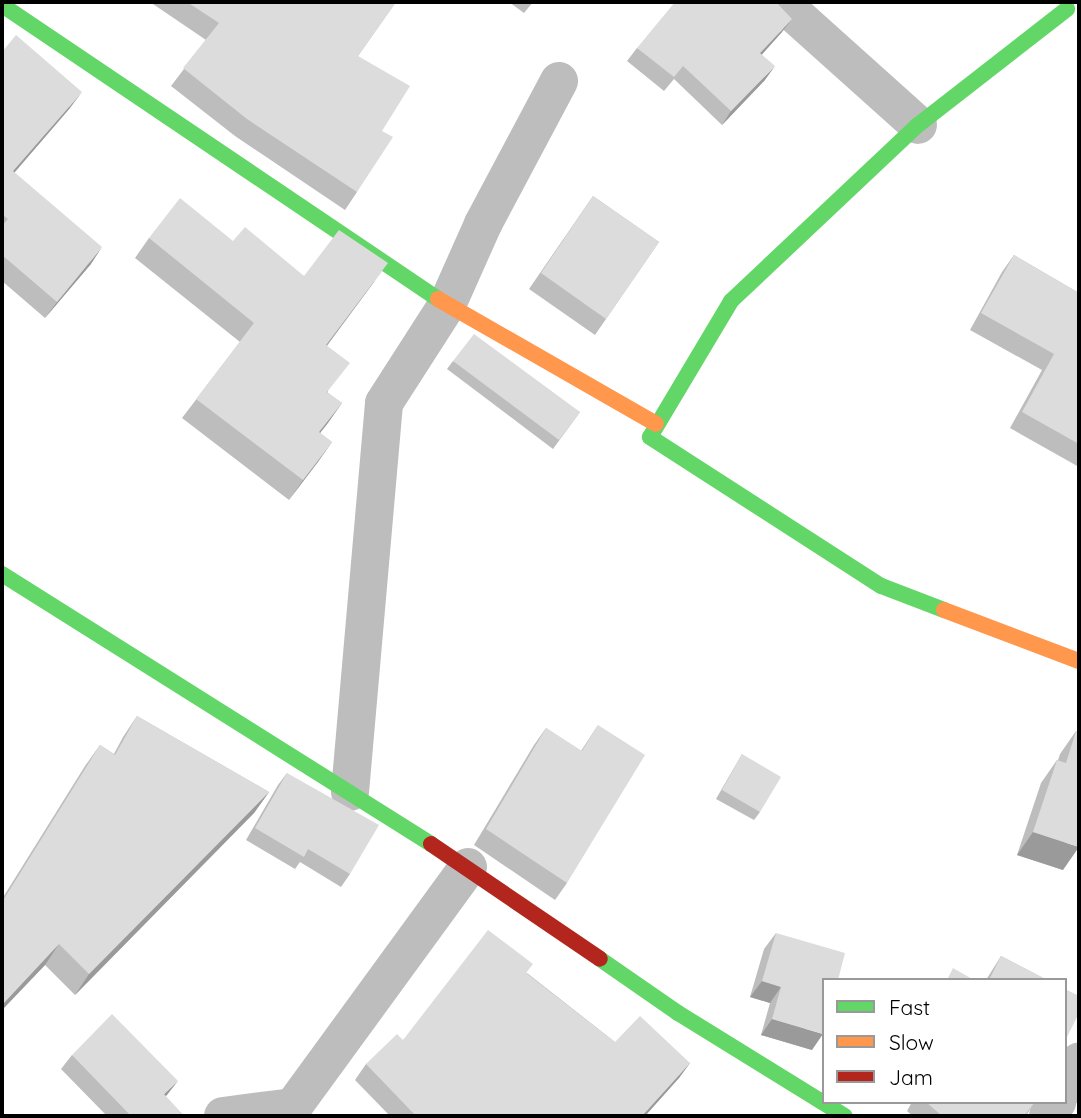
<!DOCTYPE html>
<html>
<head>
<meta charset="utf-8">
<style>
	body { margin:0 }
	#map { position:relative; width:1081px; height:1118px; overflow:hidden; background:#fff; font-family:Quicksand,sans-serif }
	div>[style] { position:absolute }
	.street>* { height:38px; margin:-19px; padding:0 19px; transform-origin:19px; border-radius:19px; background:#bdbdbd }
	.fast>* { height:16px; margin:-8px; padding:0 8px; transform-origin:8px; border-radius:8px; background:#63d668 }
	.slow>* { height:16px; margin:-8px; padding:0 8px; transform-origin:8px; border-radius:8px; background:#ff974d }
	.jam>* { height:16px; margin:-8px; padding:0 8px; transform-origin:8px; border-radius:8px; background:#b3261e }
	.wall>* { inset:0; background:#bdbdbd }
	.shaded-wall>* { inset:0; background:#9a9a9a }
	.building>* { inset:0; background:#dcdcdc }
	span { translate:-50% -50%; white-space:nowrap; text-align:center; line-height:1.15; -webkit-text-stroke:5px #fff; paint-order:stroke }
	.frame { position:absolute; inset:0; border:4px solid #000; pointer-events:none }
	.legend { position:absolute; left:822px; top:978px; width:245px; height:126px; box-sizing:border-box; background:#fff; border:2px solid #999; margin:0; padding:9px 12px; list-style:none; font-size:21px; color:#000 }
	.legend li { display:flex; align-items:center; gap:14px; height:35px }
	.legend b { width:35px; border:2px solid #999 }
</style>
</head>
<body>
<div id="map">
	<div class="street">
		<div style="left:781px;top:2px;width:184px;rotate:41.9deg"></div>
		<div style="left:350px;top:792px;width:390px;rotate:-85deg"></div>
		<div style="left:384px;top:403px;width:117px;rotate:-57.3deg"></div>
		<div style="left:447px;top:305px;width:89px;rotate:-66deg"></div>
		<div style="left:483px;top:224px;width:162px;rotate:-62deg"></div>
		<div style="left:1065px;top:1088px;width:30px;rotate:-62deg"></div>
		<div style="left:223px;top:1116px;width:71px;rotate:-7.3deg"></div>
		<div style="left:293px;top:1107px;width:297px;rotate:-53.9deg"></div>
		<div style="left:1048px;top:1116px;width:17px;rotate:-57deg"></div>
	</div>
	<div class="fast">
		<div style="left:2px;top:5px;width:526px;rotate:33.99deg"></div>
		<div style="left:2px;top:574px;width:507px;rotate:32.19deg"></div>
		<div style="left:944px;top:610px;width:67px;rotate:-159.1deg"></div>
		<div style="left:881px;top:586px;width:275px;rotate:-147.2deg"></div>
		<div style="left:650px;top:437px;width:158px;rotate:-59.2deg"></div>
		<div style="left:731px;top:301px;width:257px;rotate:-43.3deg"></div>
		<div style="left:918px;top:125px;width:189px;rotate:-37.9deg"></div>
		<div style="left:600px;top:959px;width:95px;rotate:34.7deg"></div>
		<div style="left:678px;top:1013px;width:196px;rotate:31.7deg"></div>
	</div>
	<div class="slow">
		<div style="left:438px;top:299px;width:251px;rotate:29.8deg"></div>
		<div style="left:944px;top:610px;width:144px;rotate:20.7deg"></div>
	</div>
	<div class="jam">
		<div style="left:431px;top:844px;width:204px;rotate:34.2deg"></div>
	</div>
	<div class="wall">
		<div style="clip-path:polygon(150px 2px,396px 2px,358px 56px,382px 131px,357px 192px,345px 210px,235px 136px,171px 86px,206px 40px)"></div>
		<div style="clip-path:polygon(509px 2px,533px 2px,524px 13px)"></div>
		<div style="clip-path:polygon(782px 32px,762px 54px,765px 80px,722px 125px,674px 79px,664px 91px,627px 61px,637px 48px)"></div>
		<div style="clip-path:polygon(2px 52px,70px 108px,14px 173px,91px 264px,45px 318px,2px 281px)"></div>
		<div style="clip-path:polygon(593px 196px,659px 242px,595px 335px,529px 289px)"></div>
		<div style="clip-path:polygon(149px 238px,233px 241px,304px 276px,374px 282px,327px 346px,328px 393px,342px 403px,320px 433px,332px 442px,289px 500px,182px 418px,240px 342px,135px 258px)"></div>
		<div style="clip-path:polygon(1014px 255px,1079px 293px,1079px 467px,1010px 428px,1042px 370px,970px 330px,1002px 272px)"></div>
		<div style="clip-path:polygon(453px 361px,580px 412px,553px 449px,447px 369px)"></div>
		<div style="clip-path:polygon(137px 716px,269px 792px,254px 813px,75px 995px,45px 965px,2px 1010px,2px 899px,85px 766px,100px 745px,114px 754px,123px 737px)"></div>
		<div style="clip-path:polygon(598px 725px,567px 883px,555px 900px,474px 845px,534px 745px,546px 728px,581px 751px)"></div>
		<div style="clip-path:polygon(1076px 731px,1063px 870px,1017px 855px,1041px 783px,1057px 760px,1058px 760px,1060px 754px)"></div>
		<div style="clip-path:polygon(742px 754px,760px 812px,754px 820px,716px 799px)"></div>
		<div style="clip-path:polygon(287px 773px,350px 874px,341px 887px,300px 862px,295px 869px,246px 840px,278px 785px)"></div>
		<div style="clip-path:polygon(776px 933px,812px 1050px,761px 1035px,770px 1003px,750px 997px,764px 949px)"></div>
		<div style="clip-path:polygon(1001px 956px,1047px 980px,986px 980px)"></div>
		<div style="clip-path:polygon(527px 973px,615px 1042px,690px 1063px,679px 1078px,645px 1116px,390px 1116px,355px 1080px,366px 1064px,403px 1040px)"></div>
		<div style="clip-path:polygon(72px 1055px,166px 1097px,184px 1116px,107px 1116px,61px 1069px)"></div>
		<div style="clip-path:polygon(912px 1102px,1035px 1102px,1026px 1116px,913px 1116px,907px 1111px)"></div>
	</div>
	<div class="shaded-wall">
		<div style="clip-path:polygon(792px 19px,782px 32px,751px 67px,760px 53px)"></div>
		<div style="clip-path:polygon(775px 66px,765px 80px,722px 125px,731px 111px)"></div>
		<div style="clip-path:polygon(82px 92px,70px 108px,2px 187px,13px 171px)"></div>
		<div style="clip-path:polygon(102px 247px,91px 264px,45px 318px,57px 302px)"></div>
		<div style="clip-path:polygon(388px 263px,374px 282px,312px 365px,326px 345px)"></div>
		<div style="clip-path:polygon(342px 403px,328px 423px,305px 452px,319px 432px)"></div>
		<div style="clip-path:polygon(332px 442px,318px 462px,289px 500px,303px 480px)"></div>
		<div style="clip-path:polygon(269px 792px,254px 813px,75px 995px,89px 974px)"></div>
		<div style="clip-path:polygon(1033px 832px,1079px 847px,1063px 870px,1017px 855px)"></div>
		<div style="clip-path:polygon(59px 944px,45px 965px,2px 1010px,2px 1005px)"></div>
		<div style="clip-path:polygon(762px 981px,781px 987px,770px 1003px,750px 997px)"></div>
		<div style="clip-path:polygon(772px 1019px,823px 1034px,812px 1050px,761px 1035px)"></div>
		<div style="clip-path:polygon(690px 1063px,679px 1078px,645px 1116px,642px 1116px)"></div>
		<div style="clip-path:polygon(178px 1081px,167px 1095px,153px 1109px,164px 1094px)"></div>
	</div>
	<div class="building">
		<div style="clip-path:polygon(187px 2px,396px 2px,358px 56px,410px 86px,382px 131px,393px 137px,357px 192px,247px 119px,183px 68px,219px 23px)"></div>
		<div style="clip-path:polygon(675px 2px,776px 2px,792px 19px,760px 53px,775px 66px,731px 111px,683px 66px,674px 77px,637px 48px)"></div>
		<div style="clip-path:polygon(16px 35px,82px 92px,13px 171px,102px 247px,57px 302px,2px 255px,2px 226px,8px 219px,2px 214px,2px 52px)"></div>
		<div style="clip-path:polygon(593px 196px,659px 242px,606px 319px,541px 273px)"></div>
		<div style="clip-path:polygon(180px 198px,233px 241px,245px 227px,304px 276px,339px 230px,388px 263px,326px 345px,350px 363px,327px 392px,342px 403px,319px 432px,332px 442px,303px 480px,196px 399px,254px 323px,149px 238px)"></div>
		<div style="clip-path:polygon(1014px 255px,1079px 293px,1079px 444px,1022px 412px,1054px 354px,981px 313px)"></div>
		<div style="clip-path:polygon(474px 334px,580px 412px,559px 440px,453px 361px)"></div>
		<div style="clip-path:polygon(137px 716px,269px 792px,89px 974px,59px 944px,2px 1005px,2px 902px,100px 745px,115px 755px)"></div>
		<div style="clip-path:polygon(598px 725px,645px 755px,567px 883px,486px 829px,546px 728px,582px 751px)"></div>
		<div style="clip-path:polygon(1076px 731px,1079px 732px,1079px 847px,1033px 832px,1057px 760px,1066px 763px)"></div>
		<div style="clip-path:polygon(742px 754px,781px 777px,760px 812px,722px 790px)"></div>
		<div style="clip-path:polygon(287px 773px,379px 825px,350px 874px,308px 849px,304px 857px,255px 828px)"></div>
		<div style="clip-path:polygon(488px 930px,533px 964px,526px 973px,615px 1042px,640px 1016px,690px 1063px,642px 1116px,416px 1116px,366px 1064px,397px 1034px,403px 1040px)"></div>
		<div style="clip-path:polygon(776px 933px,845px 953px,838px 980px,824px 980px,823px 1034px,772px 1019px,781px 987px,762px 981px)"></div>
		<div style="clip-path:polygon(1001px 956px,1047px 980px,989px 980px)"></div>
		<div style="clip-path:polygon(953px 968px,974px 980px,947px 980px)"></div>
		<div style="clip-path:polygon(1065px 989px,1079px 996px,1079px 1013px,1065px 1041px)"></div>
		<div style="clip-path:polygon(112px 1014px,178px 1081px,164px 1094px,184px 1116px,131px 1116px,72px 1055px)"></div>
		<div style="clip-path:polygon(926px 1102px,1035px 1102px,1024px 1116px,942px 1116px)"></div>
	</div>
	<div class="frame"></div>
	<ul class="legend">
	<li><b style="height:9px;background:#63d668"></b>Fast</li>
	<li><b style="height:9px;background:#ff974d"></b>Slow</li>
	<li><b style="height:9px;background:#b3261e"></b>Jam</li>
	</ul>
</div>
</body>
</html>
